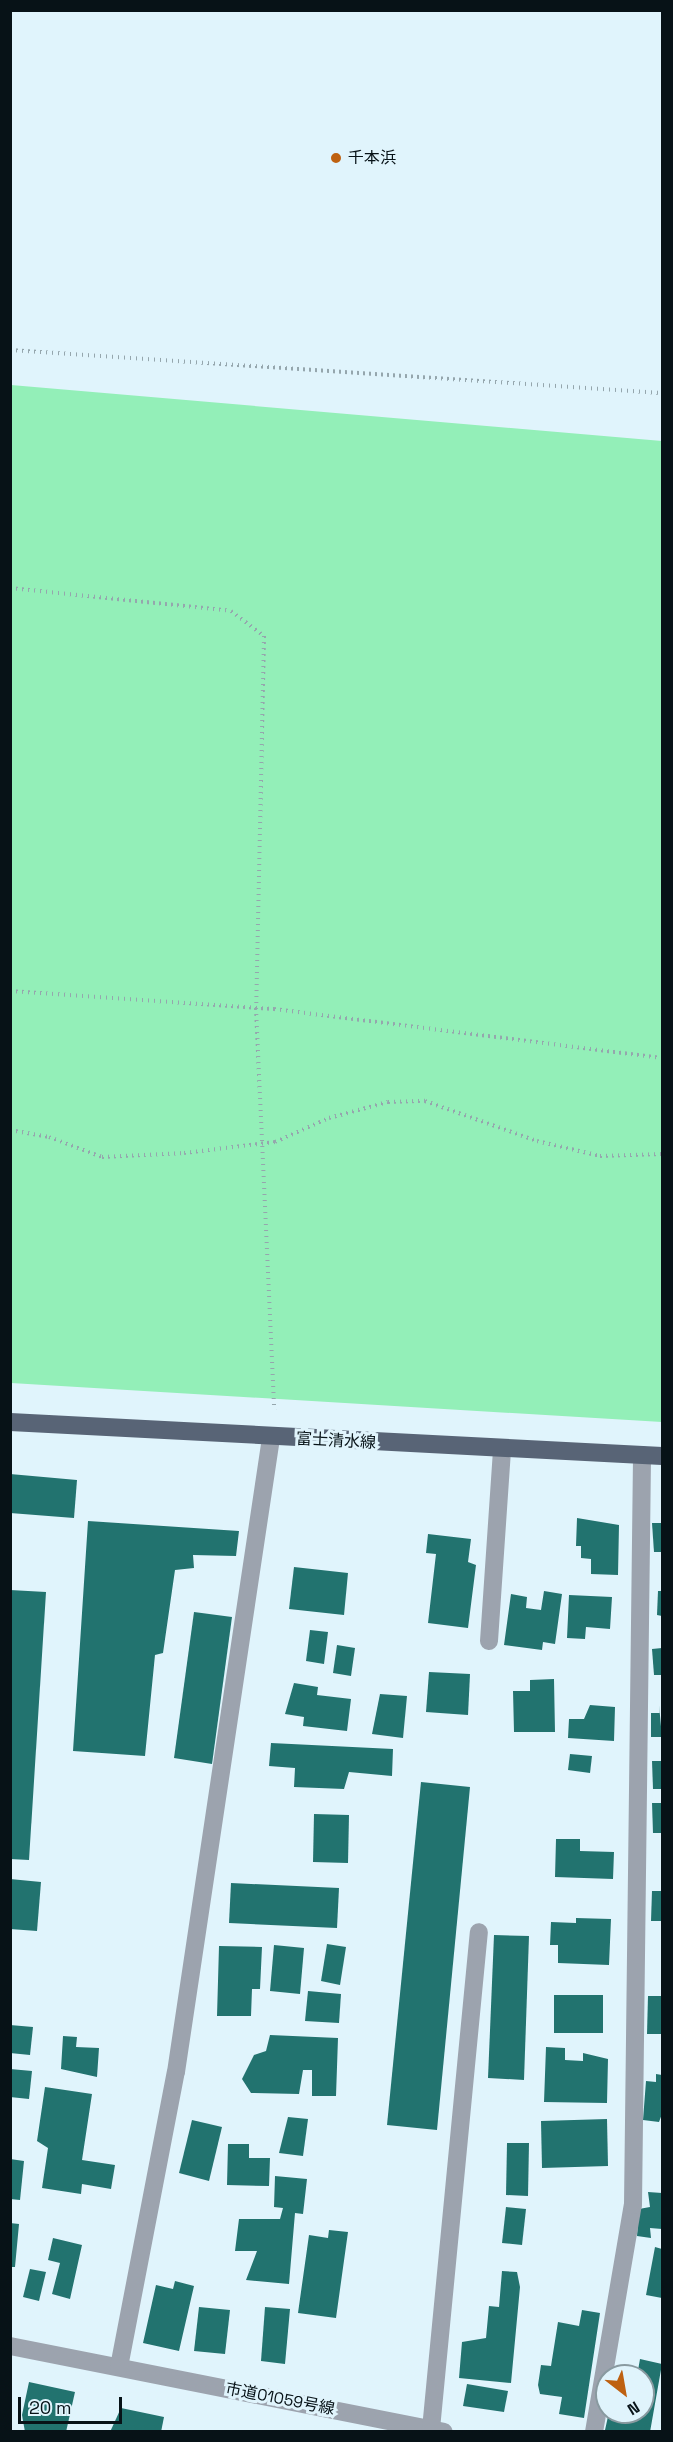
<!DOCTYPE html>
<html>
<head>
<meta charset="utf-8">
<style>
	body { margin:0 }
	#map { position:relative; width:673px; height:2442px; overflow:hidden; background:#e0f4fc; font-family:"Space Grotesk","Noto Sans JP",sans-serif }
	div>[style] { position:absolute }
	.green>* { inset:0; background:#93efb8 }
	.building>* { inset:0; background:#22736f }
	.path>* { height:4px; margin-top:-2px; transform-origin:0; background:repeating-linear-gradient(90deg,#95a6ad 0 1.5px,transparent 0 6px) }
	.minor>* { height:18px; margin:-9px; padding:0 9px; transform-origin:9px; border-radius:9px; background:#9ca3ae }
	.major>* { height:18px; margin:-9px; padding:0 9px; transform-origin:9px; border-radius:9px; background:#586476 }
	.dots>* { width:16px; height:16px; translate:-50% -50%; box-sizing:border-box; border:3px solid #e0f4fc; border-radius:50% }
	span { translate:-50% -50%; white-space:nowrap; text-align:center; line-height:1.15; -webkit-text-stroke:6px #e0f4fc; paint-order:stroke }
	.poi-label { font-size:16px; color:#071217 }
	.left { translate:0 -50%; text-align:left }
	.street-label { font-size:16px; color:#071217 }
	.frame { position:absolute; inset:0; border:12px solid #071217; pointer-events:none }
	.north { position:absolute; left:595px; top:2364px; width:60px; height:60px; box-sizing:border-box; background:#e0f4fc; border:2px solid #899aa0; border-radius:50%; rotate:149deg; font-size:16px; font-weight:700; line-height:24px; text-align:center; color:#071217 }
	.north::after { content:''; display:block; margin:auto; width:21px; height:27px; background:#be6111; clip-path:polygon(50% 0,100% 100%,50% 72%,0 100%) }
	.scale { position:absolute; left:18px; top:2397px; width:104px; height:27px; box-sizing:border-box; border:3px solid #071217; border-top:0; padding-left:8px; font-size:18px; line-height:21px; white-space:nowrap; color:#071217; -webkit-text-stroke:4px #e0f4fc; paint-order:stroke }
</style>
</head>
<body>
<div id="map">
	<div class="green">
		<div style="clip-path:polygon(11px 385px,662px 441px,662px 1422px,11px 1383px)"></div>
	</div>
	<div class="building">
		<div style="clip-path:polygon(10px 1474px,77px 1480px,74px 1518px,10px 1513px)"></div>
		<div style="clip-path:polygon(577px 1518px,619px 1525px,618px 1575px,591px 1574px,591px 1559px,581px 1558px,581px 1546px,576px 1546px)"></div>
		<div style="clip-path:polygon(88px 1521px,239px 1531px,236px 1556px,193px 1555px,194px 1568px,175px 1570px,163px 1653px,155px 1655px,145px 1756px,73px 1751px)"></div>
		<div style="clip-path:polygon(652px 1523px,662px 1523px,662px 1552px,654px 1552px)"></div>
		<div style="clip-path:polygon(428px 1534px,471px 1539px,468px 1562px,476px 1565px,468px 1628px,428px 1623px,436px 1554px,426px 1553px)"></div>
		<div style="clip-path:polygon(294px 1567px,348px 1573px,344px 1615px,289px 1609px)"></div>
		<div style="clip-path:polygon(10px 1590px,46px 1592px,29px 1860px,10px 1859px)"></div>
		<div style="clip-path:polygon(544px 1591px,562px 1594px,555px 1644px,543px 1642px,542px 1650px,504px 1645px,511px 1594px,527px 1597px,526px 1608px,541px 1610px)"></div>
		<div style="clip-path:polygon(658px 1591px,662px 1591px,662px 1616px,657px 1615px)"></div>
		<div style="clip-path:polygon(569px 1595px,612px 1597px,610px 1629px,586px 1627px,585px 1639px,567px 1638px)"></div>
		<div style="clip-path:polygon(194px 1612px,232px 1617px,212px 1764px,174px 1758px)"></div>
		<div style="clip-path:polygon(310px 1630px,328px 1632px,324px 1664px,306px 1661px)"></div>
		<div style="clip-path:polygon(337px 1645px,355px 1648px,351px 1676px,333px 1673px)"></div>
		<div style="clip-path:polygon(662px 1648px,662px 1675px,654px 1675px,652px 1649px)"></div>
		<div style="clip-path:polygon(429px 1672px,470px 1674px,468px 1715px,426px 1712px)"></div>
		<div style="clip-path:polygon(554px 1679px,555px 1732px,514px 1732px,513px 1691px,530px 1691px,530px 1680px)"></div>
		<div style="clip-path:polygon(294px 1683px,318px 1687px,317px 1695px,351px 1699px,347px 1731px,303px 1726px,304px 1717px,285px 1714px)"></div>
		<div style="clip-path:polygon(380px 1694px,407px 1696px,403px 1738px,372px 1734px)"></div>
		<div style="clip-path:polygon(590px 1705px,615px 1707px,614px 1741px,568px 1738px,569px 1719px,584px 1719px)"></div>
		<div style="clip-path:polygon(659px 1705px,662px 1737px,651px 1737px,651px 1713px,660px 1713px)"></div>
		<div style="clip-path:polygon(271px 1743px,393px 1749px,392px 1776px,349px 1772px,344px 1789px,294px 1787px,295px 1768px,269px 1766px)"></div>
		<div style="clip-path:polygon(570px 1754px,592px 1756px,590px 1773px,568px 1770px)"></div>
		<div style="clip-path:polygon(652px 1761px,662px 1761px,662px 1789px,653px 1789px)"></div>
		<div style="clip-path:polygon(421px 1782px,470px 1787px,437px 2130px,387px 2125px)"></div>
		<div style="clip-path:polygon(652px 1803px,662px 1803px,662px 1833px,653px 1833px)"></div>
		<div style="clip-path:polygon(314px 1814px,349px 1815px,348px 1863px,313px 1862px)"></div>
		<div style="clip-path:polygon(556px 1839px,580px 1839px,580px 1851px,614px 1852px,613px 1879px,555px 1877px)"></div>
		<div style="clip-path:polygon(10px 1879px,41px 1882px,37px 1931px,10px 1929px)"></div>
		<div style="clip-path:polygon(231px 1883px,339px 1888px,337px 1928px,229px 1923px)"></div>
		<div style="clip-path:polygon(652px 1891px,662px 1891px,662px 1921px,651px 1921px)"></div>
		<div style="clip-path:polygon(576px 1918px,611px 1919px,609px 1965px,558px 1963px,558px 1945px,550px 1945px,551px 1922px,576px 1923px)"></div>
		<div style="clip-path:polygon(494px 1935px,529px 1936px,524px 2080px,488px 2078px)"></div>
		<div style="clip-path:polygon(327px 1944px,346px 1947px,340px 1985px,321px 1981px)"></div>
		<div style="clip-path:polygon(274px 1945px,304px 1948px,300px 1994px,270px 1991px)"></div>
		<div style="clip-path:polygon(219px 1946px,262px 1947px,260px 1989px,252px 1989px,251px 2016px,217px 2016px)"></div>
		<div style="clip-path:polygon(308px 1991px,341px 1994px,339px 2023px,305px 2021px)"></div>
		<div style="clip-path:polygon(554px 1995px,603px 1995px,603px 2033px,554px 2033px)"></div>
		<div style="clip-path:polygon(648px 1996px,662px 1996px,662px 2034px,647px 2034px)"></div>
		<div style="clip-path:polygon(10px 2025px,33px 2027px,30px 2055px,10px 2053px)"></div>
		<div style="clip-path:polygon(270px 2035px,338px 2038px,336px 2096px,312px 2096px,312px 2070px,303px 2070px,299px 2094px,251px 2093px,242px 2079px,254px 2055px,266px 2051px)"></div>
		<div style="clip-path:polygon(63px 2036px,77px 2037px,76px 2047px,99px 2048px,97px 2077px,61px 2069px)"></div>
		<div style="clip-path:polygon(546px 2047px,565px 2048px,565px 2060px,583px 2061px,583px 2053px,608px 2059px,607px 2103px,544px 2102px)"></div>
		<div style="clip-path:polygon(10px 2069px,32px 2071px,29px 2099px,10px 2097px)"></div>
		<div style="clip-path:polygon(656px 2074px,662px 2075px,662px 2114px,659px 2122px,643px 2120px,646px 2081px,656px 2082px)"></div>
		<div style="clip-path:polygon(45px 2087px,92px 2094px,82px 2160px,115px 2165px,111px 2189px,82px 2184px,81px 2194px,42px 2188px,48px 2148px,37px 2141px)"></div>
		<div style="clip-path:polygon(288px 2117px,308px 2119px,303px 2156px,279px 2153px)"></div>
		<div style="clip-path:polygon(607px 2119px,608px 2166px,542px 2168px,541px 2121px)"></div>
		<div style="clip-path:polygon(192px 2120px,222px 2127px,209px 2181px,179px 2173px)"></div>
		<div style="clip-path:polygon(507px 2143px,529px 2143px,528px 2196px,506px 2195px)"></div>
		<div style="clip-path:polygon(228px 2144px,249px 2144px,249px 2158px,270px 2158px,269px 2186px,227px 2185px)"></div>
		<div style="clip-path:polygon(10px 2159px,24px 2161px,20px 2200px,10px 2199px)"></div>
		<div style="clip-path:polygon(275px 2176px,307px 2179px,303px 2214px,295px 2213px,289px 2284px,246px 2280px,257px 2251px,235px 2251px,239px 2219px,280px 2219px,283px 2208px,274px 2207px)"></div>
		<div style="clip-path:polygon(648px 2192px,662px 2193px,662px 2229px,650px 2228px,651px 2238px,637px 2236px,639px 2209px,650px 2207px)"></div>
		<div style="clip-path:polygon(506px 2207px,526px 2209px,522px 2245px,502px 2243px)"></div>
		<div style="clip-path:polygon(10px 2223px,19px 2224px,15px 2267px,10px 2267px)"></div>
		<div style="clip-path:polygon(329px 2230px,348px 2232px,336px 2318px,298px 2313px,309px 2235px,328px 2238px)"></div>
		<div style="clip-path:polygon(53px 2238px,82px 2245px,70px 2299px,52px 2294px,60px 2263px,48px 2260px)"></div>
		<div style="clip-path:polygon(655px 2247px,662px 2249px,662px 2298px,646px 2295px)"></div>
		<div style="clip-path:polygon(30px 2269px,46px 2272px,39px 2301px,23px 2297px)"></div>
		<div style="clip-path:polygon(502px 2271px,517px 2272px,520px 2287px,511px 2383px,459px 2378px,462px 2342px,486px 2338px,489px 2306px,499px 2307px)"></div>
		<div style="clip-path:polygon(175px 2281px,194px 2286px,179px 2351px,143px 2343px,156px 2285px,173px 2289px)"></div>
		<div style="clip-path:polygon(199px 2307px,230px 2310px,225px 2354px,194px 2351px)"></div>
		<div style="clip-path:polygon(265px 2307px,290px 2309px,285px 2364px,261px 2361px)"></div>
		<div style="clip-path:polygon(582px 2310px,600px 2313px,584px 2418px,559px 2414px,562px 2397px,540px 2394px,538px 2385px,541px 2365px,551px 2366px,558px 2322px,579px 2326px)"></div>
		<div style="clip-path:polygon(640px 2359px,662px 2364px,650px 2432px,605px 2430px,609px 2412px,643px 2412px,643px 2376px,637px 2376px)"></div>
		<div style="clip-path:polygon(29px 2382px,75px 2392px,66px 2432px,25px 2432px,22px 2415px)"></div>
		<div style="clip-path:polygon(467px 2384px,508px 2391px,504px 2412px,463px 2406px)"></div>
		<div style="clip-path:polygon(121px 2408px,164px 2417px,161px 2432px,110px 2432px)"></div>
	</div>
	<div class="path">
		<div style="left:10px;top:350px;width:653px;rotate:3.77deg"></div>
		<div style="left:10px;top:588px;width:222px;rotate:5.9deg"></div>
		<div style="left:231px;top:611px;width:41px;rotate:37.1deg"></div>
		<div style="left:264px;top:636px;width:372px;rotate:91.2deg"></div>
		<div style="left:256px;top:1008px;width:402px;rotate:87.4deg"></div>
		<div style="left:10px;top:991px;width:265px;rotate:3.9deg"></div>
		<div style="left:274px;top:1009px;width:391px;rotate:7.2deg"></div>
		<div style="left:10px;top:1130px;width:40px;rotate:10deg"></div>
		<div style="left:49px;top:1137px;width:57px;rotate:20.7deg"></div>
		<div style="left:102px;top:1157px;width:82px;rotate:-2.8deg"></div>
		<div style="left:184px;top:1153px;width:92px;rotate:-6.9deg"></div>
		<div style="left:275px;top:1142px;width:59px;rotate:-24deg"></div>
		<div style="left:329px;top:1118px;width:61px;rotate:-15.2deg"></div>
		<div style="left:388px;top:1102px;width:37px;rotate:-2deg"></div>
		<div style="left:425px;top:1101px;width:119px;rotate:19.7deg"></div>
		<div style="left:537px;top:1141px;width:65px;rotate:13.4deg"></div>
		<div style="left:600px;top:1156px;width:62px;rotate:-1.8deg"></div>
	</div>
	<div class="minor">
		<div style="left:489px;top:1641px;width:193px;rotate:-86.1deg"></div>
		<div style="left:10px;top:2346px;width:442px;rotate:11.2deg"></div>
		<div style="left:119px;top:2367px;width:300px;rotate:-79.1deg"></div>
		<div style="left:176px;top:2072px;width:641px;rotate:-81.48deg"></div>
		<div style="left:431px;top:2429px;width:499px;rotate:-84.5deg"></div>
		<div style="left:594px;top:2432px;width:230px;rotate:-80.3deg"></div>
		<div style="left:633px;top:2205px;width:750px;rotate:-89.31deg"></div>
	</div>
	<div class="major">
		<div style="left:10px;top:1422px;width:653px;rotate:2.99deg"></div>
	</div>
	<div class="dots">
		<div style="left:336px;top:158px;background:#be6111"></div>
	</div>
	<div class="poi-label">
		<span class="left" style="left:348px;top:158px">千本浜</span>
	</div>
	<div class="street-label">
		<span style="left:336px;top:1441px;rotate:3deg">富士清水線</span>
		<span style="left:280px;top:2399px;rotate:11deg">市道01059号線</span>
	</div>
	<div class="frame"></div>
	<div class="north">N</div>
	<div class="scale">20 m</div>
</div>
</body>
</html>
